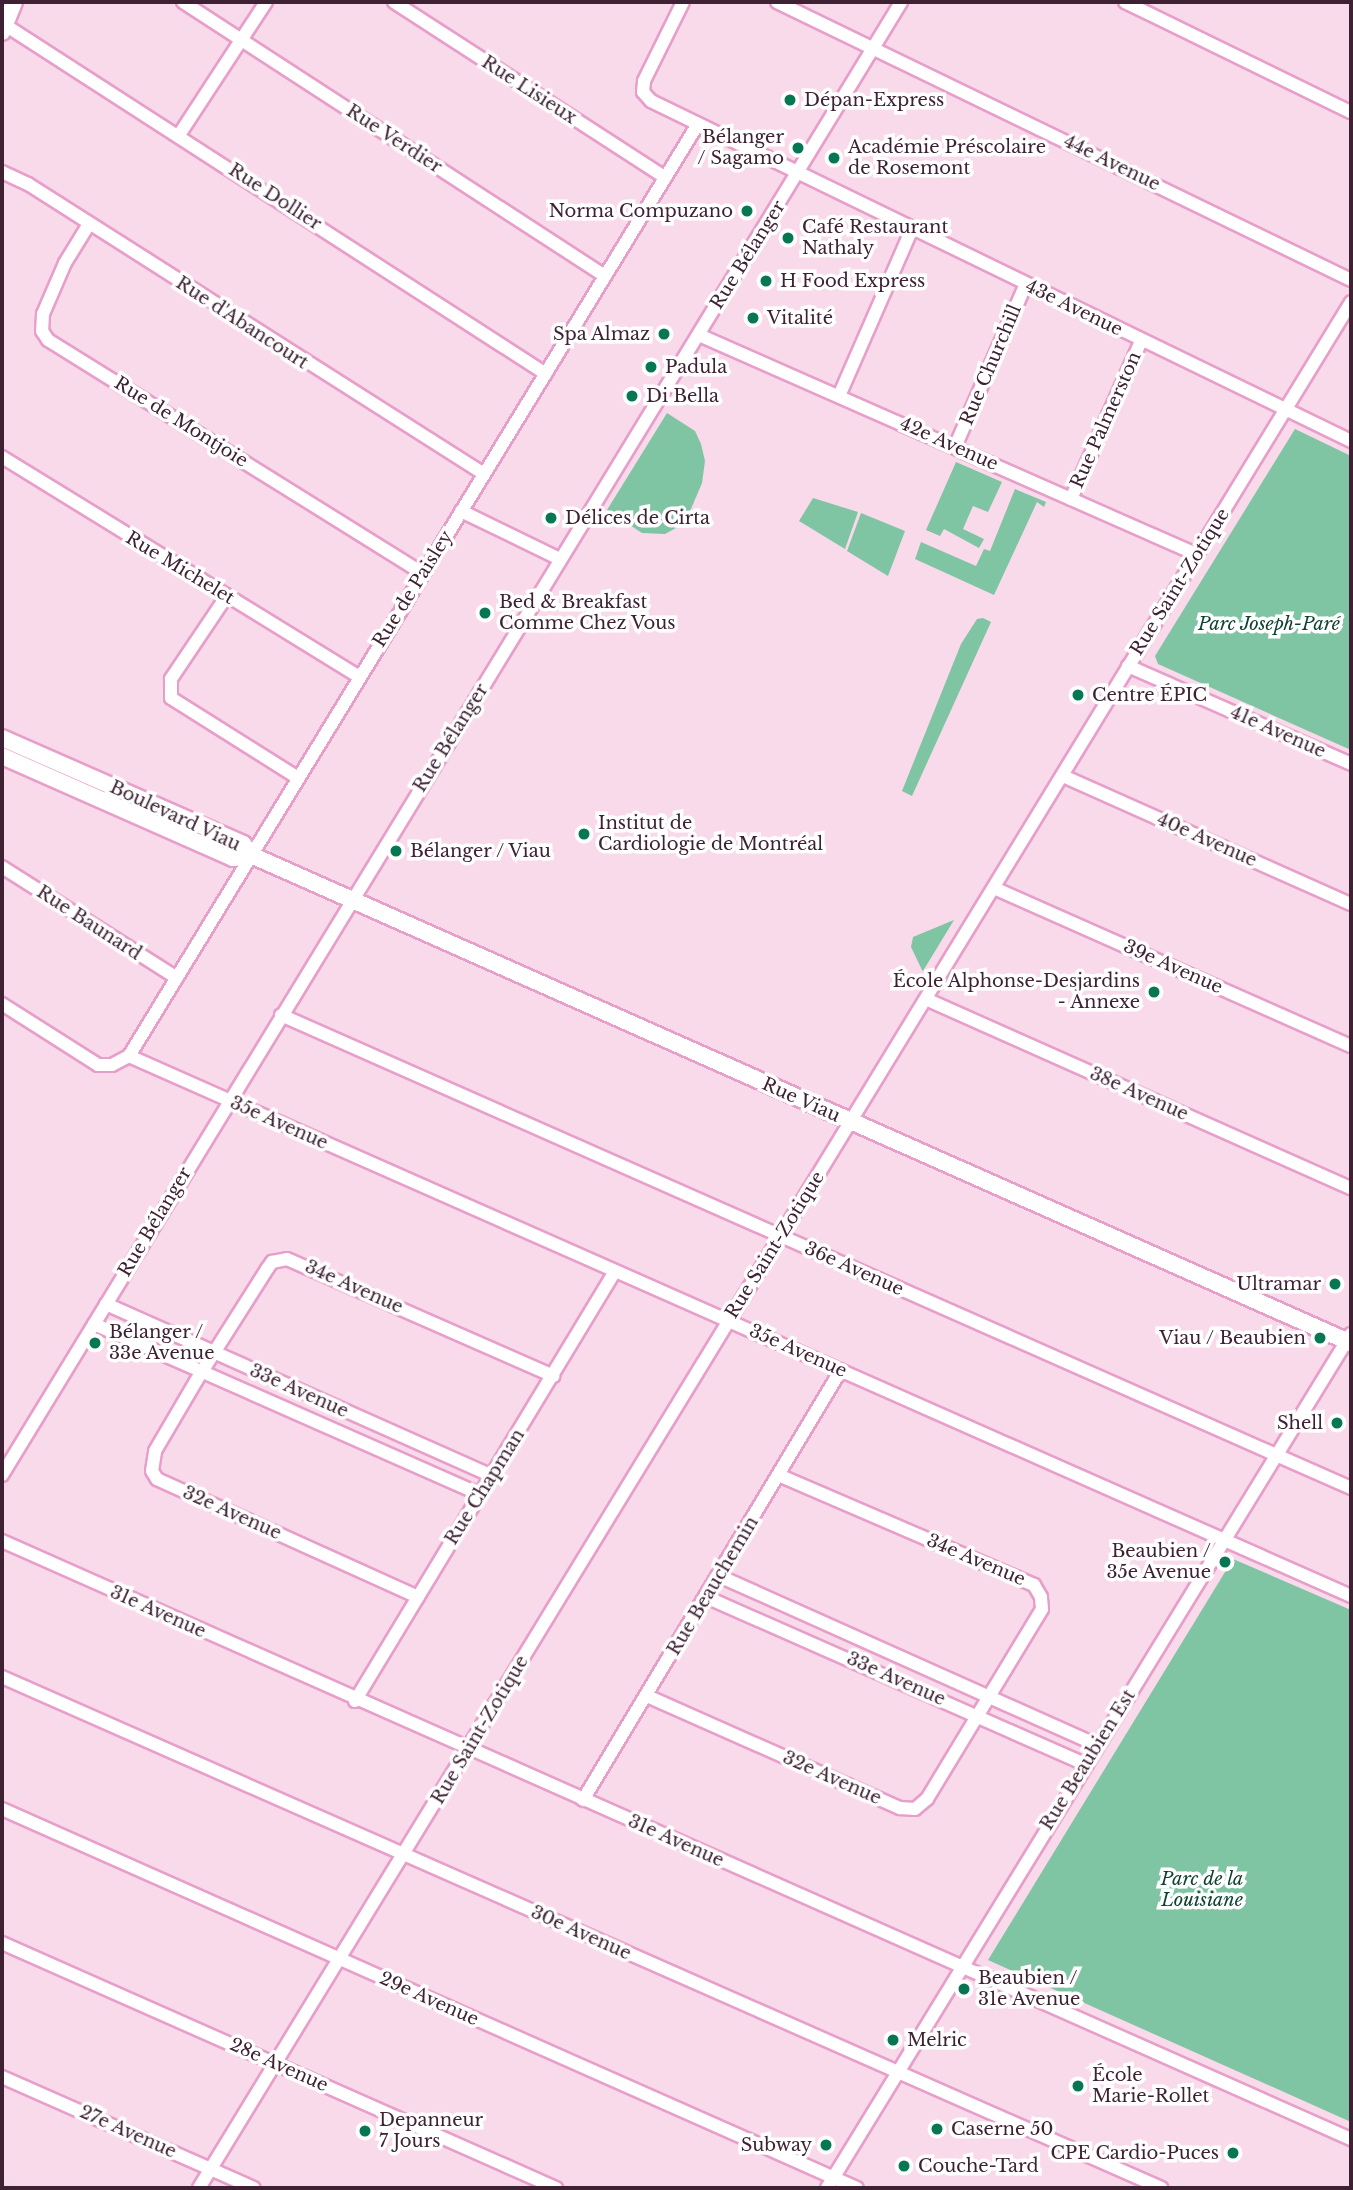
<!DOCTYPE html>
<html>
<head>
<meta charset="utf-8">
<style>
	body { margin:0 }
	#map { position:relative; width:1353px; height:2190px; overflow:hidden; background:#f9daeb; font-family:"Libre Baskerville",serif }
	div>[style] { position:absolute }
	.green>* { inset:0; background:#7fc4a3 }
	.roads { filter:drop-shadow(2px 0 #e79fca) drop-shadow(-2px 0 #e79fca) drop-shadow(0 2px #e79fca) drop-shadow(0 -2px #e79fca) }
	.minor>* { height:12px; margin:-6px; padding:0 6px; transform-origin:6px; border-radius:6px; background:#fff }
	.major>* { height:16px; margin:-8px; padding:0 8px; transform-origin:8px; border-radius:8px; background:#fff }
	.dots>* { width:19px; height:19px; translate:-50% -50%; box-sizing:border-box; border:4px solid #fff; border-radius:50% }
	span { translate:-50% -50%; white-space:nowrap; text-align:center; line-height:1.15; -webkit-text-stroke:7px #fff; paint-order:stroke }
	.street-label { font-size:18px; color:#3e2234 }
	.poi-label { font-size:18px; color:#3e2234 }
	.left { translate:0 -50%; text-align:left }
	.right { translate:-100% -50%; text-align:right }
	.park-label { font-size:18px; color:#0d432e; font-style:italic }
	.frame { position:absolute; inset:0; border:4px solid #3e2234; pointer-events:none }
</style>
</head>
<body>
<div id="map">
	<div class="green">
		<div style="clip-path:polygon(667px 413px,695px 431px,701px 444px,705px 461px,702px 483px,685px 523px,665px 534px,642px 533px,607px 510px)"></div>
		<div style="clip-path:polygon(1295px 429px,1351px 456px,1351px 750px,1158px 664px,1155px 656px)"></div>
		<div style="clip-path:polygon(956px 462px,1002px 482px,988px 512px,973px 506px,963px 529px,984px 539px,979px 548px,944px 529px,940px 536px,926px 530px)"></div>
		<div style="clip-path:polygon(1015px 489px,1046px 502px,1044px 507px,1037px 502px,994px 595px,915px 559px,921px 542px,976px 566px,984px 549px,990px 551px)"></div>
		<div style="clip-path:polygon(813px 498px,858px 512px,845px 549px,799px 521px)"></div>
		<div style="clip-path:polygon(861px 513px,905px 531px,888px 576px,847px 551px)"></div>
		<div style="clip-path:polygon(983px 618px,991px 622px,912px 796px,902px 791px,961px 644px,977px 619px)"></div>
		<div style="clip-path:polygon(954px 920px,923px 971px,922px 970px,911px 947px,913px 937px)"></div>
		<div style="clip-path:polygon(1233px 1559px,1351px 1610px,1351px 2122px,988px 1960px)"></div>
	</div>
	<div class="roads">
		<div class="minor">
			<div style="left:183px;top:2px;width:503px;rotate:33deg"></div>
			<div style="left:394px;top:2px;width:323px;rotate:32.9deg"></div>
			<div style="left:683px;top:2px;width:88px;rotate:116.3deg"></div>
			<div style="left:644px;top:81px;width:11px;rotate:95deg"></div>
			<div style="left:643px;top:92px;width:12px;rotate:48deg"></div>
			<div style="left:651px;top:101px;width:778px;rotate:25.91deg"></div>
			<div style="left:777px;top:2px;width:638px;rotate:25.84deg"></div>
			<div style="left:1125px;top:2px;width:251px;rotate:26deg"></div>
			<div style="left:2px;top:23px;width:647px;rotate:32.83deg"></div>
			<div style="left:179px;top:135px;width:159px;rotate:-56.8deg"></div>
			<div style="left:2px;top:172px;width:29px;rotate:25deg"></div>
			<div style="left:28px;top:184px;width:540px;rotate:32.45deg"></div>
			<div style="left:89px;top:224px;width:46px;rotate:121.6deg"></div>
			<div style="left:65px;top:263px;width:56px;rotate:113.3deg"></div>
			<div style="left:43px;top:314px;width:17px;rotate:93deg"></div>
			<div style="left:42px;top:331px;width:11px;rotate:56deg"></div>
			<div style="left:48px;top:340px;width:441px;rotate:31.9deg"></div>
			<div style="left:699px;top:335px;width:545px;rotate:23.79deg"></div>
			<div style="left:839px;top:396px;width:182px;rotate:-66.4deg"></div>
			<div style="left:955px;top:447px;width:178px;rotate:-66.5deg"></div>
			<div style="left:2px;top:457px;width:419px;rotate:31.6deg"></div>
			<div style="left:1071px;top:499px;width:173px;rotate:-66.1deg"></div>
			<div style="left:461px;top:511px;width:110px;rotate:25.9deg"></div>
			<div style="left:226px;top:597px;width:99px;rotate:123.9deg"></div>
			<div style="left:171px;top:679px;width:19px;rotate:90deg"></div>
			<div style="left:171px;top:698px;width:150px;rotate:32.2deg"></div>
			<div style="left:1128px;top:666px;width:244px;rotate:23.7deg"></div>
			<div style="left:1063px;top:776px;width:315px;rotate:24deg"></div>
			<div style="left:2px;top:867px;width:207px;rotate:32.4deg"></div>
			<div style="left:994px;top:888px;width:390px;rotate:23.9deg"></div>
			<div style="left:928px;top:1000px;width:463px;rotate:24deg"></div>
			<div style="left:2px;top:1004px;width:114px;rotate:32.4deg"></div>
			<div style="left:98px;top:1065px;width:14px"></div>
			<div style="left:112px;top:1065px;width:19px;rotate:-28deg"></div>
			<div style="left:129px;top:1056px;width:1092px;rotate:-58.6deg"></div>
			<div style="left:281px;top:1015px;width:1170px;rotate:23.85deg"></div>
			<div style="left:129px;top:1056px;width:1336px;rotate:23.84deg"></div>
			<div style="left:106px;top:1304px;width:424px;rotate:24deg"></div>
			<div style="left:94px;top:1324px;width:423px;rotate:23.8deg"></div>
			<div style="left:2px;top:1475px;width:1726px;rotate:-58.6deg"></div>
			<div style="left:2px;top:1541px;width:1476px;rotate:23.91deg"></div>
			<div style="left:719px;top:1576px;width:414px;rotate:24.1deg"></div>
			<div style="left:418px;top:1597px;width:286px;rotate:-155.7deg"></div>
			<div style="left:157px;top:1479px;width:9px;rotate:-122deg"></div>
			<div style="left:152px;top:1471px;width:20px;rotate:-81deg"></div>
			<div style="left:155px;top:1451px;width:81px;rotate:-59.6deg"></div>
			<div style="left:196px;top:1381px;width:133px;rotate:-57.6deg"></div>
			<div style="left:267px;top:1269px;width:9px;rotate:-54deg"></div>
			<div style="left:272px;top:1262px;width:15px;rotate:-11deg"></div>
			<div style="left:287px;top:1259px;width:291px;rotate:23.7deg"></div>
			<div style="left:706px;top:1597px;width:414px;rotate:23.8deg"></div>
			<div style="left:2px;top:1677px;width:1267px;rotate:23.79deg"></div>
			<div style="left:647px;top:1696px;width:277px;rotate:23.9deg"></div>
			<div style="left:900px;top:1808px;width:15px;rotate:4deg"></div>
			<div style="left:915px;top:1809px;width:16px;rotate:-40deg"></div>
			<div style="left:927px;top:1799px;width:222px;rotate:-58.8deg"></div>
			<div style="left:1042px;top:1609px;width:12px;rotate:-95deg"></div>
			<div style="left:1041px;top:1597px;width:14px;rotate:-120deg"></div>
			<div style="left:1034px;top:1585px;width:278px;rotate:-156.7deg"></div>
			<div style="left:355px;top:1701px;width:500px;rotate:-58.82deg"></div>
			<div style="left:583px;top:1800px;width:501px;rotate:-59.04deg"></div>
			<div style="left:2px;top:1809px;width:935px;rotate:23.91deg"></div>
			<div style="left:2px;top:1943px;width:606px;rotate:23.86deg"></div>
			<div style="left:2px;top:2077px;width:275px;rotate:23.8deg"></div>
			<div style="left:199px;top:2188px;width:2210px;rotate:-58.58deg"></div>
			<div style="left:827px;top:2188px;width:1002px;rotate:-58.47deg"></div>
		</div>
		<div class="major">
			<div style="left:2px;top:32px;width:32px;rotate:-68deg"></div>
			<div style="left:2px;top:738px;width:263px;rotate:23.7deg"></div>
			<div style="left:243px;top:844px;width:14px;rotate:54deg"></div>
			<div style="left:2px;top:756px;width:253px;rotate:23.8deg"></div>
			<div style="left:233px;top:858px;width:18px;rotate:-9deg"></div>
			<div style="left:251px;top:855px;width:1203px;rotate:23.92deg"></div>
		</div>
	</div>
	<div class="dots">
		<div style="left:790px;top:100px;background:#067752"></div>
		<div style="left:798px;top:148px;background:#067752"></div>
		<div style="left:834px;top:158px;background:#067752"></div>
		<div style="left:747px;top:211px;background:#067752"></div>
		<div style="left:788px;top:238px;background:#067752"></div>
		<div style="left:766px;top:281px;background:#067752"></div>
		<div style="left:753px;top:318px;background:#067752"></div>
		<div style="left:664px;top:334px;background:#067752"></div>
		<div style="left:651px;top:367px;background:#067752"></div>
		<div style="left:632px;top:396px;background:#067752"></div>
		<div style="left:551px;top:518px;background:#067752"></div>
		<div style="left:485px;top:613px;background:#067752"></div>
		<div style="left:1078px;top:695px;background:#067752"></div>
		<div style="left:584px;top:834px;background:#067752"></div>
		<div style="left:396px;top:851px;background:#067752"></div>
		<div style="left:1154px;top:992px;background:#067752"></div>
		<div style="left:1335px;top:1284px;background:#067752"></div>
		<div style="left:1320px;top:1338px;background:#067752"></div>
		<div style="left:95px;top:1343px;background:#067752"></div>
		<div style="left:1337px;top:1423px;background:#067752"></div>
		<div style="left:1225px;top:1562px;background:#067752"></div>
		<div style="left:964px;top:1989px;background:#067752"></div>
		<div style="left:893px;top:2040px;background:#067752"></div>
		<div style="left:1078px;top:2086px;background:#067752"></div>
		<div style="left:937px;top:2129px;background:#067752"></div>
		<div style="left:365px;top:2131px;background:#067752"></div>
		<div style="left:826px;top:2145px;background:#067752"></div>
		<div style="left:1233px;top:2153px;background:#067752"></div>
		<div style="left:904px;top:2166px;background:#067752"></div>
	</div>
	<div class="street-label">
		<span style="left:529px;top:90px;rotate:33deg">Rue Lisieux</span>
		<span style="left:394px;top:139px;rotate:33deg">Rue Verdier</span>
		<span style="left:1112px;top:163px;rotate:26deg">44e Avenue</span>
		<span style="left:275px;top:197px;rotate:33deg">Rue Dollier</span>
		<span style="left:748px;top:255px;rotate:-58deg">Rue Bélanger</span>
		<span style="left:1074px;top:308px;rotate:26deg">43e Avenue</span>
		<span style="left:242px;top:323px;rotate:33deg">Rue d'Abancourt</span>
		<span style="left:991px;top:365px;rotate:-67deg">Rue Churchill</span>
		<span style="left:1106px;top:420px;rotate:-66deg">Rue Palmerston</span>
		<span style="left:181px;top:422px;rotate:32deg">Rue de Montjoie</span>
		<span style="left:949px;top:444px;rotate:24deg">42e Avenue</span>
		<span style="left:180px;top:568px;rotate:31deg">Rue Michelet</span>
		<span style="left:1180px;top:582px;rotate:-58deg">Rue Saint-Zotique</span>
		<span style="left:413px;top:589px;rotate:-58deg">Rue de Paisley</span>
		<span style="left:1278px;top:732px;rotate:24deg">41e Avenue</span>
		<span style="left:451px;top:738px;rotate:-58deg">Rue Bélanger</span>
		<span style="left:175px;top:816px;rotate:25deg">Boulevard Viau</span>
		<span style="left:1207px;top:840px;rotate:24deg">40e Avenue</span>
		<span style="left:89px;top:923px;rotate:33deg">Rue Baunard</span>
		<span style="left:1173px;top:967px;rotate:24deg">39e Avenue</span>
		<span style="left:1139px;top:1094px;rotate:24deg">38e Avenue</span>
		<span style="left:801px;top:1100px;rotate:24deg">Rue Viau</span>
		<span style="left:279px;top:1123px;rotate:24deg">35e Avenue</span>
		<span style="left:155px;top:1222px;rotate:-59deg">Rue Bélanger</span>
		<span style="left:775px;top:1245px;rotate:-58deg">Rue Saint-Zotique</span>
		<span style="left:854px;top:1269px;rotate:24deg">36e Avenue</span>
		<span style="left:354px;top:1287px;rotate:24deg">34e Avenue</span>
		<span style="left:798px;top:1351px;rotate:24deg">35e Avenue</span>
		<span style="left:299px;top:1391px;rotate:24deg">33e Avenue</span>
		<span style="left:485px;top:1487px;rotate:-58deg">Rue Chapman</span>
		<span style="left:232px;top:1513px;rotate:24deg">32e Avenue</span>
		<span style="left:976px;top:1560px;rotate:23deg">34e Avenue</span>
		<span style="left:713px;top:1586px;rotate:-59deg">Rue Beauchemin</span>
		<span style="left:158px;top:1612px;rotate:24deg">31e Avenue</span>
		<span style="left:896px;top:1679px;rotate:24deg">33e Avenue</span>
		<span style="left:480px;top:1730px;rotate:-59deg">Rue Saint-Zotique</span>
		<span style="left:1088px;top:1760px;rotate:-58deg">Rue Beaubien Est</span>
		<span style="left:832px;top:1778px;rotate:24deg">32e Avenue</span>
		<span style="left:676px;top:1841px;rotate:24deg">31e Avenue</span>
		<span style="left:581px;top:1933px;rotate:24deg">30e Avenue</span>
		<span style="left:429px;top:1999px;rotate:24deg">29e Avenue</span>
		<span style="left:279px;top:2065px;rotate:24deg">28e Avenue</span>
		<span style="left:128px;top:2132px;rotate:24deg">27e Avenue</span>
	</div>
	<div class="poi-label">
		<span class="left" style="left:804px;top:100px">Dépan-Express</span>
		<span class="right" style="left:784px;top:148px">Bélanger<br>/ Sagamo</span>
		<span class="left" style="left:848px;top:158px">Académie Préscolaire<br>de Rosemont</span>
		<span class="right" style="left:733px;top:211px">Norma Compuzano</span>
		<span class="left" style="left:802px;top:238px">Café Restaurant<br>Nathaly</span>
		<span class="left" style="left:780px;top:281px">H Food Express</span>
		<span class="left" style="left:767px;top:318px">Vitalité</span>
		<span class="right" style="left:650px;top:334px">Spa Almaz</span>
		<span class="left" style="left:665px;top:367px">Padula</span>
		<span class="left" style="left:646px;top:396px">Di Bella</span>
		<span class="left" style="left:565px;top:518px">Délices de Cirta</span>
		<span class="left" style="left:499px;top:613px">Bed &amp; Breakfast<br>Comme Chez Vous</span>
		<span class="left" style="left:1092px;top:695px">Centre ÉPIC</span>
		<span class="left" style="left:598px;top:834px">Institut de<br>Cardiologie de Montréal</span>
		<span class="left" style="left:410px;top:851px">Bélanger / Viau</span>
		<span class="right" style="left:1140px;top:992px">École Alphonse-Desjardins<br>- Annexe</span>
		<span class="right" style="left:1321px;top:1284px">Ultramar</span>
		<span class="left" style="left:109px;top:1343px">Bélanger /<br>33e Avenue</span>
		<span class="right" style="left:1306px;top:1338px">Viau / Beaubien</span>
		<span class="right" style="left:1323px;top:1423px">Shell</span>
		<span class="right" style="left:1211px;top:1562px">Beaubien /<br>35e Avenue</span>
		<span class="left" style="left:978px;top:1989px">Beaubien /<br>31e Avenue</span>
		<span class="left" style="left:907px;top:2040px">Melric</span>
		<span class="left" style="left:1092px;top:2086px">École<br>Marie-Rollet</span>
		<span class="left" style="left:379px;top:2131px">Depanneur<br>7 Jours</span>
		<span class="left" style="left:951px;top:2129px">Caserne 50</span>
		<span class="right" style="left:812px;top:2145px">Subway</span>
		<span class="right" style="left:1219px;top:2153px">CPE Cardio-Puces</span>
		<span class="left" style="left:918px;top:2166px">Couche-Tard</span>
	</div>
	<div class="park-label">
		<span style="left:1269px;top:624px">Parc Joseph-Paré</span>
		<span style="left:1202px;top:1890px">Parc de la<br>Louisiane</span>
	</div>
	<div class="frame"></div>
</div>
</body>
</html>
